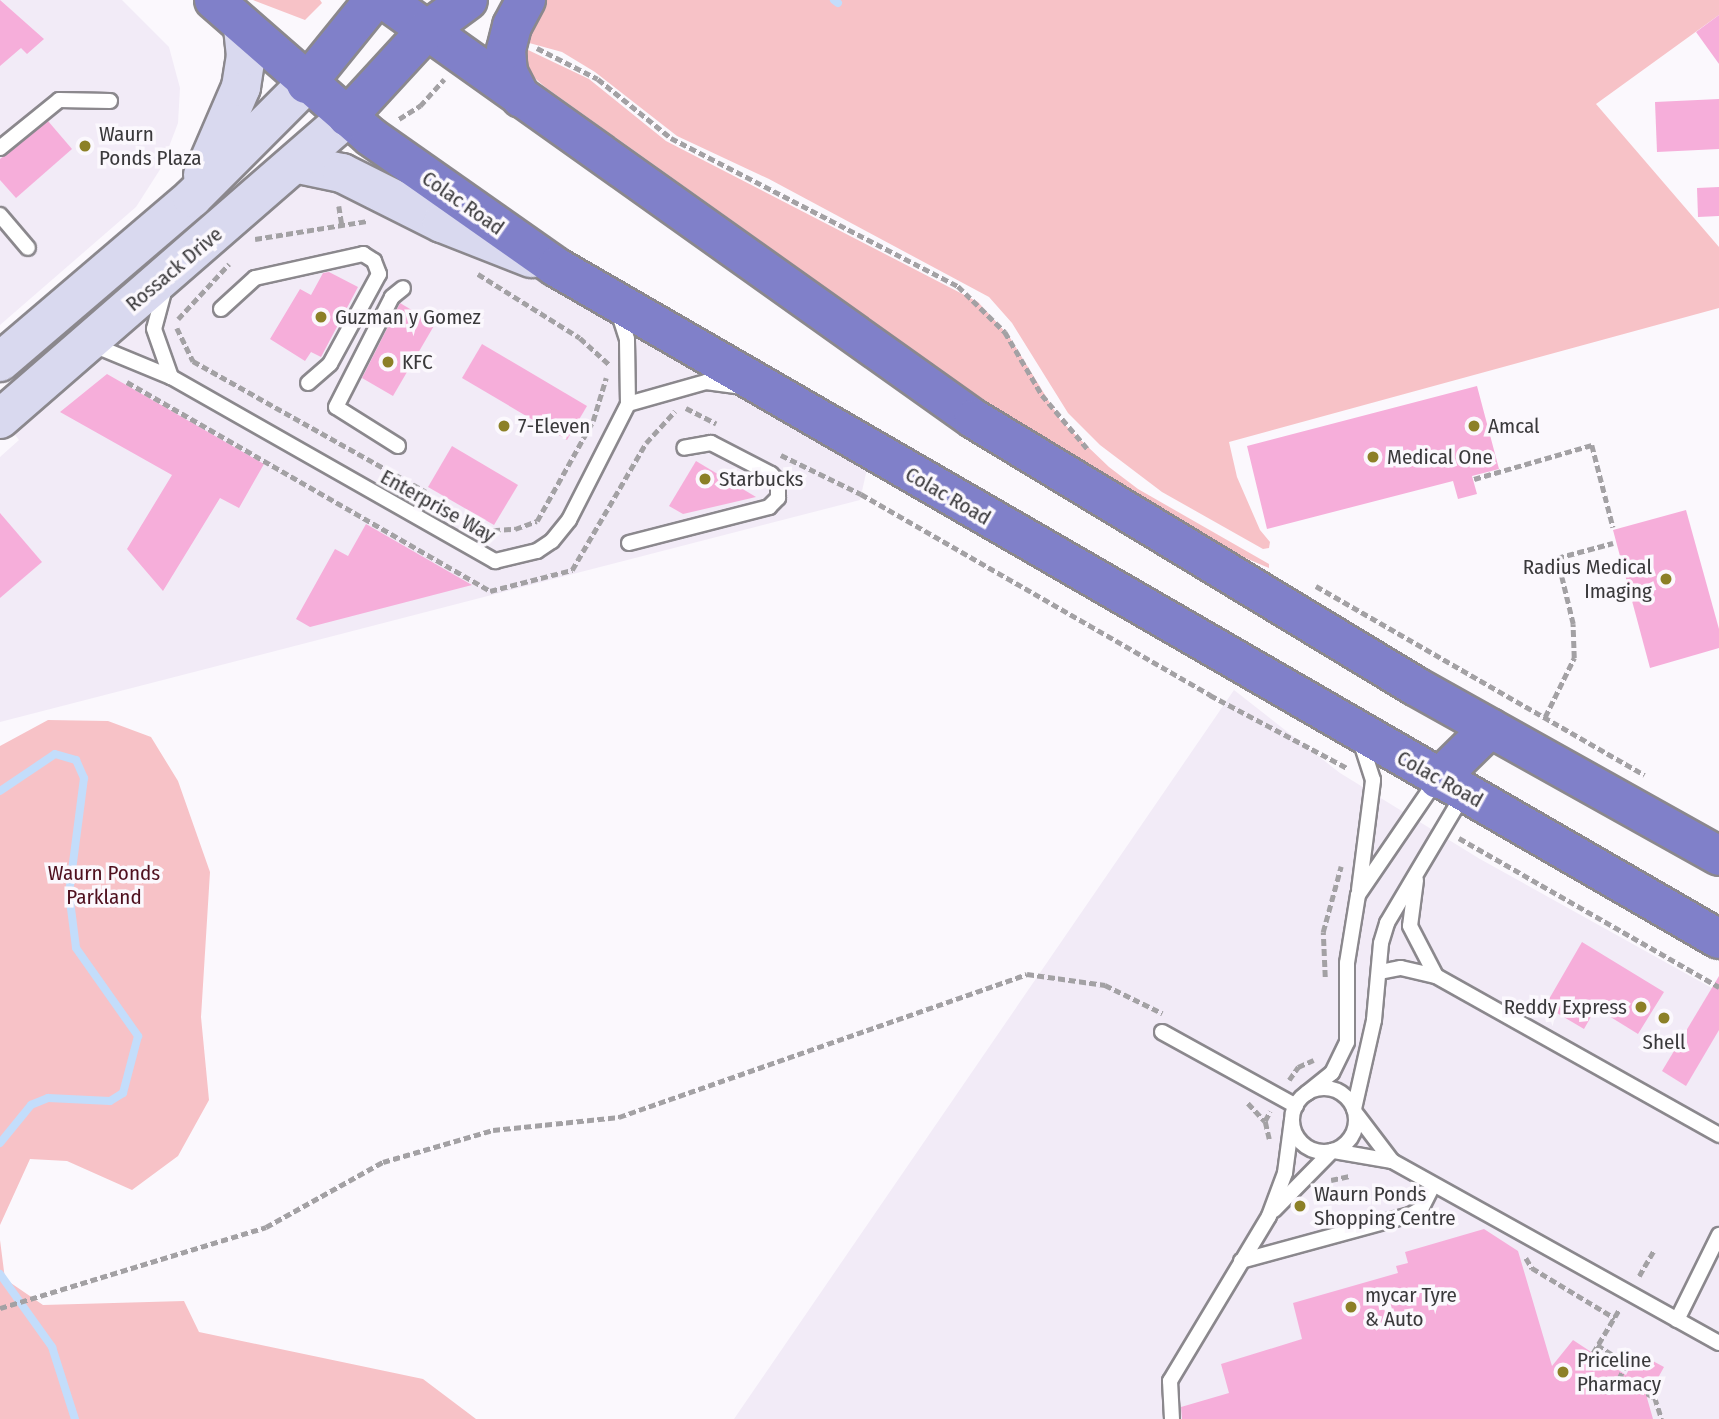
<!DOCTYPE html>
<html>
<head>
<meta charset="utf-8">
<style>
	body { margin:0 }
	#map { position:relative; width:1719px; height:1419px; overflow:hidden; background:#fbf8fd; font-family:"Fira Sans Condensed",sans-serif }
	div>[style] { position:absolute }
	.built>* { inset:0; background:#f2ebf7 }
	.green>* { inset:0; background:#f7c2c7 }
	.stream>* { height:8px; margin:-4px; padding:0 4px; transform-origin:4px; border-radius:4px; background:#c3ddfb }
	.building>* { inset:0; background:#f6aeda }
	.path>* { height:4.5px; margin-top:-2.25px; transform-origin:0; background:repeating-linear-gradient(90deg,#a3a1a4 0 7px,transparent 0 10.5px) }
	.roads { filter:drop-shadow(2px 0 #8b888d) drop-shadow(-2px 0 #8b888d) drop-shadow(0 2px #8b888d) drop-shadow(0 -2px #8b888d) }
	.lane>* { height:14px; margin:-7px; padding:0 7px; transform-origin:7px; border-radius:7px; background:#fff }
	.lane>.ring { margin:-7px; padding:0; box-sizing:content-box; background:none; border:14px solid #fff; border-radius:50% }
	.secondary>* { height:38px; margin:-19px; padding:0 19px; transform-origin:19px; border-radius:19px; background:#d9d9ef }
	.highway>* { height:38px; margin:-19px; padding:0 19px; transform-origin:19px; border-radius:19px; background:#8080c9 }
	.dots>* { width:19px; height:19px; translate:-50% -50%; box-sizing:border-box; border:4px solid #fbf8fd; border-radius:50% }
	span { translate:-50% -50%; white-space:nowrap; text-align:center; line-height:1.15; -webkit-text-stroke:7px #fbf8fd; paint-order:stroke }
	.poi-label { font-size:21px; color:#3a393b }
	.left { translate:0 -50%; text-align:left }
	.right { translate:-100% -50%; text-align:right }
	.street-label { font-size:21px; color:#3a393b }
	.park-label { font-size:21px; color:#4f101e }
</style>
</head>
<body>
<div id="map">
	<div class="built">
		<div style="clip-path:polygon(0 0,122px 0,169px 47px,180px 88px,178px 123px,161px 168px,136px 207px,0 325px)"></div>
		<div style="clip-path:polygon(298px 164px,334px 170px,871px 451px,860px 500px,0 722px,0 457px,19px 440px,2px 418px)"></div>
		<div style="clip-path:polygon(1234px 690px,1340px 773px,1480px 859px,1719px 992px,1719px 1419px,734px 1419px)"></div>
	</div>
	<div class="green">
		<div style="clip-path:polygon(253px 0,320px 0,322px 3px,305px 20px)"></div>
		<div style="clip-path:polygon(537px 0,1719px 0,1719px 15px,1596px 104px,1719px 247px,1719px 308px,1229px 442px,1237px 477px,1260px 530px,1270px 542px,1269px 548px,1263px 549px,1162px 492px,1100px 445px,1068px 413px,1012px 323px,989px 297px,769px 179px,677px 136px,595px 72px,562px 52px,522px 41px)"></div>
		<div style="clip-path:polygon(526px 49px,589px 79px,666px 141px,978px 302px,1009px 336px,1061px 421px,1109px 467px,1138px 489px,1269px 564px,1269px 568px,1210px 543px,975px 394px,545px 87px,530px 74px,523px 59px)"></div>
		<div style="clip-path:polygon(48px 720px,108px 721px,151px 737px,178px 781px,210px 872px,201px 1017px,209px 1100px,178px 1156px,132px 1190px,67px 1161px,30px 1159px,0 1225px,0 746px)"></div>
		<div style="clip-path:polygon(0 1240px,5px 1279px,43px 1305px,184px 1301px,199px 1332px,423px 1379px,476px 1419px,0 1419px)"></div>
	</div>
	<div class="stream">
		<div style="left:834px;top:0;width:5px;rotate:37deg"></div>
		<div style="left:0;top:791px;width:66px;rotate:-33.9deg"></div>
		<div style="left:55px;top:754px;width:22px;rotate:16deg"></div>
		<div style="left:76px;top:760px;width:20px;rotate:66deg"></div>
		<div style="left:84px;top:778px;width:116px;rotate:97.4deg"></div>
		<div style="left:69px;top:893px;width:55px;rotate:82.7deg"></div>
		<div style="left:76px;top:948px;width:108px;rotate:54.8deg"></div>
		<div style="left:138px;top:1036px;width:59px;rotate:104.7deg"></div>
		<div style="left:123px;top:1093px;width:15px;rotate:148deg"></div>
		<div style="left:110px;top:1101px;width:62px;rotate:-177.2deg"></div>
		<div style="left:48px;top:1098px;width:18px;rotate:158deg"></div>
		<div style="left:31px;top:1105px;width:49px;rotate:129.2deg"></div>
		<div style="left:0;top:1274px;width:90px;rotate:54.5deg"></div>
		<div style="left:52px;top:1347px;width:76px;rotate:72.3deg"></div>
	</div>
	<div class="building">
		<div style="clip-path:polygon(0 0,44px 39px,27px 54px,21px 48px,0 66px)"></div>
		<div style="clip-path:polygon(1719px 15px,1719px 64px,1696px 32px)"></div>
		<div style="clip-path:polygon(1719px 99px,1719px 149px,1657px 152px,1655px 102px)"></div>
		<div style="clip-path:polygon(48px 121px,72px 149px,16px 198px,0 180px,0 159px)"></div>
		<div style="clip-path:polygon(1719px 187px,1719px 216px,1698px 217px,1697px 188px)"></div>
		<div style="clip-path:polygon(329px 272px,358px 287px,321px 357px,311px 352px,305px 361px,270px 339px,300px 289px,311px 295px,323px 273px)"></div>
		<div style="clip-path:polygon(400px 303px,435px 324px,393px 396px,362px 378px)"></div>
		<div style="clip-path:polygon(482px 344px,587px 406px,567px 440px,462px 378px)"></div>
		<div style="clip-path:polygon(107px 374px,264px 464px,239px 508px,220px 498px,163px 591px,127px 549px,172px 475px,60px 412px)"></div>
		<div style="clip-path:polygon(1477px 386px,1499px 469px,1472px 476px,1477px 494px,1458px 499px,1453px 481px,1267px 529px,1247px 446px)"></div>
		<div style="clip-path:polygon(452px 446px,518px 485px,494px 525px,428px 487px)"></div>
		<div style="clip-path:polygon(696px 461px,756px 497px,683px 514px,669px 506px)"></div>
		<div style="clip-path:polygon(1686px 510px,1719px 629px,1719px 648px,1650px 668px,1613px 530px)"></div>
		<div style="clip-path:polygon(0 513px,42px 562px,0 598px)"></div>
		<div style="clip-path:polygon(366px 524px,472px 585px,310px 627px,296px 619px,335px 549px,348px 556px)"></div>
		<div style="clip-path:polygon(1582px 942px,1664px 992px,1638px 1034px,1596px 1008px,1584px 1029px,1545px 1006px)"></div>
		<div style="clip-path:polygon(1719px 976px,1719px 1030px,1686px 1086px,1662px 1071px)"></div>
		<div style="clip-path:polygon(1484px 1229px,1518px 1251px,1552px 1366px,1573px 1340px,1626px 1375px,1638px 1353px,1664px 1367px,1647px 1398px,1653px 1419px,1182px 1419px,1181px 1407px,1229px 1393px,1221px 1364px,1302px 1339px,1293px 1303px,1398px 1273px,1396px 1266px,1408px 1263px,1405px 1252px)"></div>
	</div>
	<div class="path">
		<div style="left:537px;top:48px;width:68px;rotate:26.9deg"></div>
		<div style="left:598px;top:79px;width:94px;rotate:38.9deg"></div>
		<div style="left:671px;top:138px;width:323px;rotate:27.3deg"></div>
		<div style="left:958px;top:286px;width:66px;rotate:44.4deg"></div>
		<div style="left:1005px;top:332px;width:73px;rotate:59.6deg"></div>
		<div style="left:1042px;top:395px;width:70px;rotate:49.7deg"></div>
		<div style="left:399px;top:119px;width:25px;rotate:-32deg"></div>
		<div style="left:420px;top:106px;width:36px;rotate:-48deg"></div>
		<div style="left:339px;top:206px;width:18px;rotate:81deg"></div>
		<div style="left:255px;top:239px;width:113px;rotate:-9.1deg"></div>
		<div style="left:478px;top:274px;width:120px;rotate:32.1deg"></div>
		<div style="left:580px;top:338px;width:39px;rotate:42deg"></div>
		<div style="left:178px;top:319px;width:75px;rotate:-47.2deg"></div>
		<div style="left:177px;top:328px;width:37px;rotate:64deg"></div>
		<div style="left:193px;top:361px;width:267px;rotate:29.3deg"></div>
		<div style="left:426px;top:492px;width:10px;rotate:61deg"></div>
		<div style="left:127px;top:382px;width:419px;rotate:29.9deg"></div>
		<div style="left:490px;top:591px;width:85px;rotate:-14.4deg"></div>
		<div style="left:572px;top:570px;width:147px;rotate:-59.8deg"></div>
		<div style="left:646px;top:443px;width:43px;rotate:-47.8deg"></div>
		<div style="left:686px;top:408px;width:34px;rotate:27deg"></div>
		<div style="left:781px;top:455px;width:89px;rotate:26deg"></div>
		<div style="left:861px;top:494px;width:403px;rotate:29.9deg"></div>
		<div style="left:1210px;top:695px;width:157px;rotate:28deg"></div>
		<div style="left:1474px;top:479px;width:123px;rotate:-16.1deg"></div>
		<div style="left:1592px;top:445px;width:85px;rotate:75.6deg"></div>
		<div style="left:483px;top:531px;width:32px;rotate:-4deg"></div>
		<div style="left:515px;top:529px;width:23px;rotate:-20deg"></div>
		<div style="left:537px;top:521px;width:115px;rotate:-60.8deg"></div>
		<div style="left:593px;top:421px;width:45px;rotate:-73.2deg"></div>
		<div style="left:1316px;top:586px;width:379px;rotate:29.9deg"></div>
		<div style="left:1545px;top:717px;width:66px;rotate:-63.8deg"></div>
		<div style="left:1574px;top:658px;width:34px;rotate:-92deg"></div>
		<div style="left:1573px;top:624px;width:68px;rotate:-103.6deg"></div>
		<div style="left:1557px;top:558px;width:58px;rotate:-15deg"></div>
		<div style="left:1459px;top:838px;width:300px;rotate:29.8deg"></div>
		<div style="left:1325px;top:977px;width:45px;rotate:-92.5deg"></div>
		<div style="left:1323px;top:932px;width:68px;rotate:-74.7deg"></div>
		<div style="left:1289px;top:1080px;width:16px;rotate:-55deg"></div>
		<div style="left:1298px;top:1067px;width:17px;rotate:-24deg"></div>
		<div style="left:1248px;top:1103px;width:25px;rotate:47deg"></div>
		<div style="left:1269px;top:1139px;width:18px;rotate:-103deg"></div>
		<div style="left:1265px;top:1121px;width:11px;rotate:-63deg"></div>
		<div style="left:1331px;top:1180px;width:19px;rotate:-12deg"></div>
		<div style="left:1526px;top:1258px;width:12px;rotate:59deg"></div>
		<div style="left:1532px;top:1268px;width:97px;rotate:31.1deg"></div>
		<div style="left:1639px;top:1276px;width:30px;rotate:-60deg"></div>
		<div style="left:0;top:1308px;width:278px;rotate:-16.9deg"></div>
		<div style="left:266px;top:1227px;width:134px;rotate:-29.1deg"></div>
		<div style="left:383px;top:1162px;width:115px;rotate:-16.2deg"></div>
		<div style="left:493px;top:1130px;width:127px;rotate:-5.9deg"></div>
		<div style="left:619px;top:1117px;width:432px;rotate:-19.3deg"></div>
		<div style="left:1027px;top:974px;width:79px;rotate:8deg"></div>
		<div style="left:1105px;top:985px;width:64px;rotate:26.2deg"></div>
		<div style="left:1597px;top:1345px;width:36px;rotate:32deg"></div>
		<div style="left:1627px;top:1364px;width:15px;rotate:118deg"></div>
		<div style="left:1620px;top:1377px;width:41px;rotate:31deg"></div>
		<div style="left:1655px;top:1398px;width:22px;rotate:72deg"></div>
		<div style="left:1593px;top:1353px;width:52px;rotate:-59deg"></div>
	</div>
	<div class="roads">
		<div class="lane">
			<div style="left:0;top:148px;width:76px;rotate:-39.1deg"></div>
			<div style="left:59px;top:100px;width:51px;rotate:1.1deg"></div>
			<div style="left:0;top:215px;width:43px;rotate:49.7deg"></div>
			<div style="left:165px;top:288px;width:42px;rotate:105deg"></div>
			<div style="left:154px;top:329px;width:51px;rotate:70.5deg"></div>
			<div style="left:221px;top:309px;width:46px;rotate:-42.4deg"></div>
			<div style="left:255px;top:278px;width:111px;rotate:-12.5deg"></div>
			<div style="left:363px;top:254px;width:13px;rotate:32deg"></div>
			<div style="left:374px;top:261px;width:14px;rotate:69deg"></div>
			<div style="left:379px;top:274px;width:102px;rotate:118.6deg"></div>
			<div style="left:330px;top:364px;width:29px;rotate:139deg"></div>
			<div style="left:88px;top:350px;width:15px;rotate:-4deg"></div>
			<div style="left:103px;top:349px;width:74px;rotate:22.4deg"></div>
			<div style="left:171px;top:377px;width:373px;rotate:29.6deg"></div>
			<div style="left:495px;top:561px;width:43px;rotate:-13.4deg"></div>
			<div style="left:537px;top:551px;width:18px;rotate:-34deg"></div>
			<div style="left:552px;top:541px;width:27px;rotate:-51deg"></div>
			<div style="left:569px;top:520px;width:130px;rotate:-63deg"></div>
			<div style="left:628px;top:404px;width:65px;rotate:-90.9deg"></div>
			<div style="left:627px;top:339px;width:29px;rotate:-108deg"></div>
			<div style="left:628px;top:404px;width:81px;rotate:-15.8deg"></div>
			<div style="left:706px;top:382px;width:30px;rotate:8deg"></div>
			<div style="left:398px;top:446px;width:73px;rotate:-147.8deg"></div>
			<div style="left:336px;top:407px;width:123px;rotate:-63deg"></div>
			<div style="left:392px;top:297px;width:14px;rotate:-39deg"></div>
			<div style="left:629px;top:543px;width:145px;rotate:-14.4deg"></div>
			<div style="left:769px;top:507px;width:13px;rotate:-45deg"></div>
			<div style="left:778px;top:498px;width:17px;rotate:-90deg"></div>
			<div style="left:778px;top:481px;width:10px;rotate:-135deg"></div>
			<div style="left:771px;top:474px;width:68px;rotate:-152.7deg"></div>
			<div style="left:711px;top:443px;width:27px;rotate:170deg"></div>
			<div style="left:1416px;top:880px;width:46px;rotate:97.4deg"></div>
			<div style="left:1410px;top:926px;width:56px;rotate:62.5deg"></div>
			<div style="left:1359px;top:890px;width:111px;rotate:-82.7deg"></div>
			<div style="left:1373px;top:780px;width:40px;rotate:-108deg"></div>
			<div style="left:1380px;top:972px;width:21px;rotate:-11deg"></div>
			<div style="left:1401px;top:968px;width:36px;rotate:13deg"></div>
			<div style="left:1436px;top:976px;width:325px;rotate:29.3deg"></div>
			<div style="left:1162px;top:1032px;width:153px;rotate:28.9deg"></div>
			<div class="ring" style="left:1292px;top:1088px;width:50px;height:50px"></div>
			<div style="left:1307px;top:1093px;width:32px;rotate:-39deg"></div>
			<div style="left:1332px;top:1073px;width:34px;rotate:-64deg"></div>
			<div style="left:1347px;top:1042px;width:79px;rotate:-90deg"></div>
			<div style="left:1347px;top:963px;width:69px;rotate:-80.8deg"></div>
			<div style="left:1358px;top:895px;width:140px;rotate:-55.7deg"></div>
			<div style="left:1354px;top:1109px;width:91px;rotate:-77.3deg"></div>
			<div style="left:1374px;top:1020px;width:77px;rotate:-84.8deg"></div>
			<div style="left:1381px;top:943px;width:21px;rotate:-73deg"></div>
			<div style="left:1387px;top:923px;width:149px;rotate:-59.3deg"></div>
			<div style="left:1357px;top:1115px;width:58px;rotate:52.7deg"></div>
			<div style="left:1334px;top:1151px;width:59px;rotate:9.8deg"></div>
			<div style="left:1392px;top:1161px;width:374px;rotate:29.1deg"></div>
			<div style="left:1274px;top:1210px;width:83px;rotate:-45.5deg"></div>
			<div style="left:1241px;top:1261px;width:175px;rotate:-15.2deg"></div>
			<div style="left:1410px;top:1215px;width:13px;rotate:-29deg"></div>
			<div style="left:1421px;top:1209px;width:27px;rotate:-63deg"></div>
			<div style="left:1677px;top:1320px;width:95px;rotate:-63.7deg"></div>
			<div style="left:1172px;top:1419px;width:38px;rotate:-93deg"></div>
			<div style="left:1170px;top:1381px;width:192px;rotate:-59deg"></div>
			<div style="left:1269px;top:1216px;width:46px;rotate:-69.6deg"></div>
			<div style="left:1285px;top:1173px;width:53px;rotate:-82.5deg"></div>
		</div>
		<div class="secondary">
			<div style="left:298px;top:164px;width:45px;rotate:11.6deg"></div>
			<div style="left:342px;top:173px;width:112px;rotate:26.6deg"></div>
			<div style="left:442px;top:223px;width:96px;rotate:21.5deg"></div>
			<div style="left:203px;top:175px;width:96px;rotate:-66.6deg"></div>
			<div style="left:241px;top:87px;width:31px;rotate:-81deg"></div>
			<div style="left:246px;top:56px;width:30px;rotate:-96deg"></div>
			<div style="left:0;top:362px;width:253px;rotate:-40.5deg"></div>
			<div style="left:192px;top:198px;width:161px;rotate:-45deg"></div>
			<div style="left:0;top:419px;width:460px;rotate:-41deg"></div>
		</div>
		<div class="highway">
			<div style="left:214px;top:0;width:208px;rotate:41.1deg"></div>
			<div style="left:371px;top:137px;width:226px;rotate:35.1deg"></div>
			<div style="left:556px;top:267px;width:1343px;rotate:30.02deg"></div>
			<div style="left:385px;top:0;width:723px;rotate:35.43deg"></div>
			<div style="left:974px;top:419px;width:516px;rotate:31.19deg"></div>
			<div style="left:1415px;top:686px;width:348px;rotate:29.2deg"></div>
			<div style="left:306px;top:84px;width:108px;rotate:-51deg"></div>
			<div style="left:521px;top:98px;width:28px;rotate:-117deg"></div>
			<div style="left:508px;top:73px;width:23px;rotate:-95deg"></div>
			<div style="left:506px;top:50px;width:25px;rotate:-76deg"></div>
			<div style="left:512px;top:26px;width:30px;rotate:-62deg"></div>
			<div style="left:347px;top:117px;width:117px;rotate:-47.4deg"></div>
			<div style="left:426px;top:31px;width:52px;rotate:-36.4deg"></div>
			<div style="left:1438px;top:779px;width:73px;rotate:-44.4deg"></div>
		</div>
	</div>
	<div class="dots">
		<div style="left:85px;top:146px;background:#8c8027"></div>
		<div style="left:321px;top:317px;background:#8c8027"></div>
		<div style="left:388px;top:362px;background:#8c8027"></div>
		<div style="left:504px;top:426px;background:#8c8027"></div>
		<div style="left:1474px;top:426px;background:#8c8027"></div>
		<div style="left:1373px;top:457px;background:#8c8027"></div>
		<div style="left:705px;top:479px;background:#8c8027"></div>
		<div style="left:1666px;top:579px;background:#8c8027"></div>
		<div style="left:1641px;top:1007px;background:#8c8027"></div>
		<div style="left:1664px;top:1018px;background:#8c8027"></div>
		<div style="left:1300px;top:1206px;background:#8c8027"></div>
		<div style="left:1351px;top:1307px;background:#8c8027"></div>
		<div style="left:1563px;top:1372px;background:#8c8027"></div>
	</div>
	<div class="poi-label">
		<span class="left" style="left:99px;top:146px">Waurn<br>Ponds Plaza</span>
		<span class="left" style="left:335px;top:317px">Guzman y Gomez</span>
		<span class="left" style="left:402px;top:362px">KFC</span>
		<span class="left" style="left:518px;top:426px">7-Eleven</span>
		<span class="left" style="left:1488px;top:426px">Amcal</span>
		<span class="left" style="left:1387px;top:457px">Medical One</span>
		<span class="left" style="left:719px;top:479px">Starbucks</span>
		<span class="right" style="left:1652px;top:579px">Radius Medical<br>Imaging</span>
		<span class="right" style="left:1627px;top:1007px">Reddy Express</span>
		<span style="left:1664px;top:1042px">Shell</span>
		<span class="left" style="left:1314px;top:1206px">Waurn Ponds<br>Shopping Centre</span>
		<span class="left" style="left:1365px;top:1307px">mycar Tyre<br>&amp; Auto</span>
		<span class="left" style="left:1577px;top:1372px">Priceline<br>Pharmacy</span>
	</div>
	<div class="street-label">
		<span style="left:463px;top:203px;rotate:35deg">Colac Road</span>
		<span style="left:174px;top:269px;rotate:-40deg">Rossack Drive</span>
		<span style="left:948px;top:496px;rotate:30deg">Colac Road</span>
		<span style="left:438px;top:506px;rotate:29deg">Enterprise Way</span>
		<span style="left:1440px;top:779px;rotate:29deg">Colac Road</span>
	</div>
	<div class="park-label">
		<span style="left:104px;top:885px">Waurn Ponds<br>Parkland</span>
	</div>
</div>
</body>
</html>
